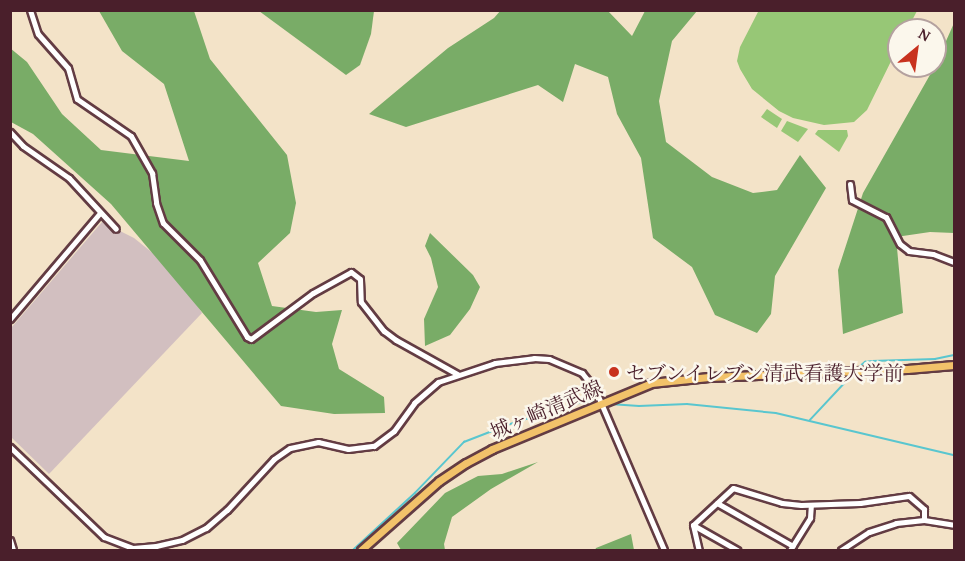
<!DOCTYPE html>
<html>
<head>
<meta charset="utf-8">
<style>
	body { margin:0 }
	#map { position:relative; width:965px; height:561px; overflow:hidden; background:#f3e3c8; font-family:"Gentium Book Plus","Noto Serif JP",serif }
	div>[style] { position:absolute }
	.industrial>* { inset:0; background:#d2bfc0 }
	.green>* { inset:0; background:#97c776 }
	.forest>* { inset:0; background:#79ac67 }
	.stream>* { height:1.5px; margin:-0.75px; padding:0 0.75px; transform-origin:0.75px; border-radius:0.75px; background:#59c6cf }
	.roads { filter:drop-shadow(2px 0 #633c43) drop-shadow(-2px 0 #633c43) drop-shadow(0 2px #633c43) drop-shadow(0 -2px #633c43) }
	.minor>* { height:5px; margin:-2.5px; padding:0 2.5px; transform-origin:2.5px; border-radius:2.5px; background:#fff }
	.major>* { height:7px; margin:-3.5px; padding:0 3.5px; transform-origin:3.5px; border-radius:3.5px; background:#f2c26a }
	.dots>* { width:16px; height:16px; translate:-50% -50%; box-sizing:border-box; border:3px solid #fbf7ec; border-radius:50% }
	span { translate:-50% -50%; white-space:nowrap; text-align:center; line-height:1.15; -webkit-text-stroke:5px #fbf7ec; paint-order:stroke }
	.poi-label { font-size:20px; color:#4a1f2b }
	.left { translate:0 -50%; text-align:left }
	.street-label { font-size:20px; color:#4a1f2b }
	.frame { position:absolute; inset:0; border:12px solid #4a1f2b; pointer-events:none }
	.north { position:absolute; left:887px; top:18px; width:60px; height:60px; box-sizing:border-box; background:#fbf7ec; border:2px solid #b4a19f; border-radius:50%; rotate:29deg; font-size:16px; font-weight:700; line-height:24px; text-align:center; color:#4a1f2b }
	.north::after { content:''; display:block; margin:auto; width:21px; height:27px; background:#c8321e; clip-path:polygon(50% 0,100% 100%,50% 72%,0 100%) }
</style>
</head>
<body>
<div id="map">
	<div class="industrial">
		<div style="clip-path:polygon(102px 222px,134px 238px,175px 271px,202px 313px,49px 474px,11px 437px,11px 328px)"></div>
	</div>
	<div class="green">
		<div style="clip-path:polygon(759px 10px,917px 10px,917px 11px,907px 30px,899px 30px,899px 45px,867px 110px,854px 122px,824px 125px,793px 118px,779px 111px,752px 89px,740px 69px,737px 61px,740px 47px)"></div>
		<div style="clip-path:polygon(767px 109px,782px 119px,777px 128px,761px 117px)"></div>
		<div style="clip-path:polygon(787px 121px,808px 129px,798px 142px,781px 131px)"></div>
		<div style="clip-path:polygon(818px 130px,847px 130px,848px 136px,839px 152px,815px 134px)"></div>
	</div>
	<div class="forest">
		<div style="clip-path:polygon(501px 10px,608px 11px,632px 36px,645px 11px,697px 11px,672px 41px,659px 101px,666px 142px,712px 177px,753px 193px,777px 190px,800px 155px,826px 188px,775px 276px,771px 314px,757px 333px,715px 315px,692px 267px,653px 238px,641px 158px,617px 114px,608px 77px,575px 64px,563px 102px,538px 85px,406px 127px,369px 114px,448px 48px,494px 18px)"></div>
		<div style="clip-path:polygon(99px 11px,194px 11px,210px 59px,287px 155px,296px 203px,290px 233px,258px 263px,272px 306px,316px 312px,342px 310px,332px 344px,339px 369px,384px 397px,385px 413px,334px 414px,281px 406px,111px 204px,33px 134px,11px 122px,10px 48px,27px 62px,62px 114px,101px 150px,189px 161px,164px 84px,122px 51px)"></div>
		<div style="clip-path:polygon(259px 11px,374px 11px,371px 34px,360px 65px,346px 75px)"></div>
		<div style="clip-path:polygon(954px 23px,954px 233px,930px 232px,896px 237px,903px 313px,843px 334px,838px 270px,863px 193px,935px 66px)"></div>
		<div style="clip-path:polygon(430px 233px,473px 275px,480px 287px,470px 309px,450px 335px,425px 346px,424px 319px,438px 287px,431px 258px,425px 246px)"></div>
		<div style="clip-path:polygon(538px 462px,491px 489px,452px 517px,444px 544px,445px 550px,401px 550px,397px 543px,445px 493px,478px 476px,502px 474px)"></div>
		<div style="clip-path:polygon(631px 534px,634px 550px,595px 550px,596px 548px)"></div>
	</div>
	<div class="stream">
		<div style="left:859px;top:367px;width:8px;rotate:-40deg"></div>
		<div style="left:865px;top:362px;width:7px;rotate:-8deg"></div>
		<div style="left:872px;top:361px;width:63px;rotate:-1.8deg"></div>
		<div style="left:935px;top:359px;width:19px;rotate:-12deg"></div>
		<div style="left:610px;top:404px;width:29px;rotate:4deg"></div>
		<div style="left:639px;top:406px;width:48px;rotate:-2.4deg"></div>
		<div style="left:687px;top:404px;width:89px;rotate:5.8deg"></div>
		<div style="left:776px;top:413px;width:183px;rotate:13.3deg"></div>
		<div style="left:810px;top:420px;width:62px;rotate:-47deg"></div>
		<div style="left:353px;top:550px;width:84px;rotate:-42.6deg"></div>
		<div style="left:415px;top:493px;width:71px;rotate:-46.1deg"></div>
		<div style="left:464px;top:442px;width:53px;rotate:-21.2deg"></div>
		<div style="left:513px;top:423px;width:76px;rotate:-16.8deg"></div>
		<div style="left:586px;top:401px;width:11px;rotate:5deg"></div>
	</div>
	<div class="roads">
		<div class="minor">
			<div style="left:30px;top:10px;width:25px;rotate:72deg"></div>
			<div style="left:38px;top:34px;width:45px;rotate:48.6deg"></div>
			<div style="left:68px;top:68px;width:32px;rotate:74deg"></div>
			<div style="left:77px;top:99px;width:65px;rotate:34.4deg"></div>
			<div style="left:131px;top:136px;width:43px;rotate:60.4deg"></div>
			<div style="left:152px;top:173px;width:30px;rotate:82deg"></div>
			<div style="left:156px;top:203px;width:21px;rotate:71deg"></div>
			<div style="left:163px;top:223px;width:52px;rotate:45deg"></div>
			<div style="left:200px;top:260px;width:90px;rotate:58.6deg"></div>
			<div style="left:247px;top:337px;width:4px;rotate:27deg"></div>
			<div style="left:251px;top:339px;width:77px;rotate:-36.6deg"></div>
			<div style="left:313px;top:293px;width:43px;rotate:-28.9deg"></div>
			<div style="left:351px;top:272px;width:11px;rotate:38deg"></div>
			<div style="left:360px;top:279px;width:23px;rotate:88deg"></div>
			<div style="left:361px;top:302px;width:37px;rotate:52deg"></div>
			<div style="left:384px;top:331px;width:15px;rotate:37deg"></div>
			<div style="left:396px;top:340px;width:70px;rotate:29.1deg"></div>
			<div style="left:10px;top:132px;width:19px;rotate:47deg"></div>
			<div style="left:23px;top:146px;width:56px;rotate:34.8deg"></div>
			<div style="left:69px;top:178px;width:69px;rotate:47.3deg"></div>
			<div style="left:850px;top:184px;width:16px;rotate:83deg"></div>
			<div style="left:852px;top:200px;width:38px;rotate:27deg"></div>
			<div style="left:886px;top:217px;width:30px;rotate:63deg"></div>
			<div style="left:900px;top:244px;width:11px;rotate:38deg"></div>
			<div style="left:909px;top:251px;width:24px;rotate:7deg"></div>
			<div style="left:933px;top:254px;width:22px;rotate:21deg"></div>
			<div style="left:10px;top:319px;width:138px;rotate:-49.7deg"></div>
			<div style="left:10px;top:447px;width:130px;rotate:43.8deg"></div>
			<div style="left:104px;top:537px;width:31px;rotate:21deg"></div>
			<div style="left:133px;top:548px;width:23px;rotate:-5deg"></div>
			<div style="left:156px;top:546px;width:27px;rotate:-13deg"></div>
			<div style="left:182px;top:540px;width:27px;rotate:-27deg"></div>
			<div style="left:206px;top:528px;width:28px;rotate:-41deg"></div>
			<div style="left:227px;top:510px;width:69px;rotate:-47.3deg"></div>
			<div style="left:274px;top:459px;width:19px;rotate:-35deg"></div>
			<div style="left:290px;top:448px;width:29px;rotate:-12deg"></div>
			<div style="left:318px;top:442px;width:31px;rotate:13deg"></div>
			<div style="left:348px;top:449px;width:26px;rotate:-7deg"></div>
			<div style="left:374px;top:446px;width:25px;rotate:-37deg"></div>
			<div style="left:394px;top:431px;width:34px;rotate:-54deg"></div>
			<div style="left:414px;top:403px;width:32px;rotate:-41deg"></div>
			<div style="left:438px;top:382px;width:60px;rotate:-18.4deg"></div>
			<div style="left:495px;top:363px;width:39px;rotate:-7deg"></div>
			<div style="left:534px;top:358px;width:15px;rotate:4deg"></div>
			<div style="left:549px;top:359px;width:36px;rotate:23deg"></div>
			<div style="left:582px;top:373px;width:21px;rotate:51deg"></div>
			<div style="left:595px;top:389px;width:175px;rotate:66.8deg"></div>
			<div style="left:717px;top:503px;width:87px;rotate:29.5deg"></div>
			<div style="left:693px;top:525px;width:54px;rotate:-42.8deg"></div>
			<div style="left:733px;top:488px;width:51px;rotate:17deg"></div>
			<div style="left:782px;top:503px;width:19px;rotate:6deg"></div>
			<div style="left:801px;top:505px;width:59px;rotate:-1.9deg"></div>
			<div style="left:860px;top:503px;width:49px;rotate:-8.1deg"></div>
			<div style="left:909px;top:496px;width:20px;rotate:41deg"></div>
			<div style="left:924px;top:509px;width:11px;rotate:90deg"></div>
			<div style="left:693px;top:525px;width:51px;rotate:29.6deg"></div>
			<div style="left:693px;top:525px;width:26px;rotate:77deg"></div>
			<div style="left:10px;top:540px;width:10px;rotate:73deg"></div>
			<div style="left:790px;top:550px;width:38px;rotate:-58deg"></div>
			<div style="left:810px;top:518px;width:13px;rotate:-86deg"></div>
			<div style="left:841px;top:550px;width:33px;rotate:-33deg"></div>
			<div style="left:869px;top:532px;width:28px;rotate:-18deg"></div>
			<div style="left:896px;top:523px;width:28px;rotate:-6deg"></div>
			<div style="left:924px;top:520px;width:30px;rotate:9deg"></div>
		</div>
		<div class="major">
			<div style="left:361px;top:550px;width:104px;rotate:-41.5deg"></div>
			<div style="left:439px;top:481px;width:32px;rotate:-34deg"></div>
			<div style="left:466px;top:463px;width:30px;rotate:-28deg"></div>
			<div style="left:492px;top:449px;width:172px;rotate:-22.5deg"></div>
			<div style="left:651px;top:383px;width:58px;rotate:-5.9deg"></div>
			<div style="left:709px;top:377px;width:198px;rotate:-2.3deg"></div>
			<div style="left:907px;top:369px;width:47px;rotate:-4.9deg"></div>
		</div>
	</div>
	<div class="dots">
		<div style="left:614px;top:372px;background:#c8321e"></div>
	</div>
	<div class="poi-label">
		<span class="left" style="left:626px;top:372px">セブンイレブン清武看護大学前</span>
	</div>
	<div class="street-label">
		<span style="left:546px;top:409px;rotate:-23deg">城ヶ崎清武線</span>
	</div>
	<div class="frame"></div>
	<div class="north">N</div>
</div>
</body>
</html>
